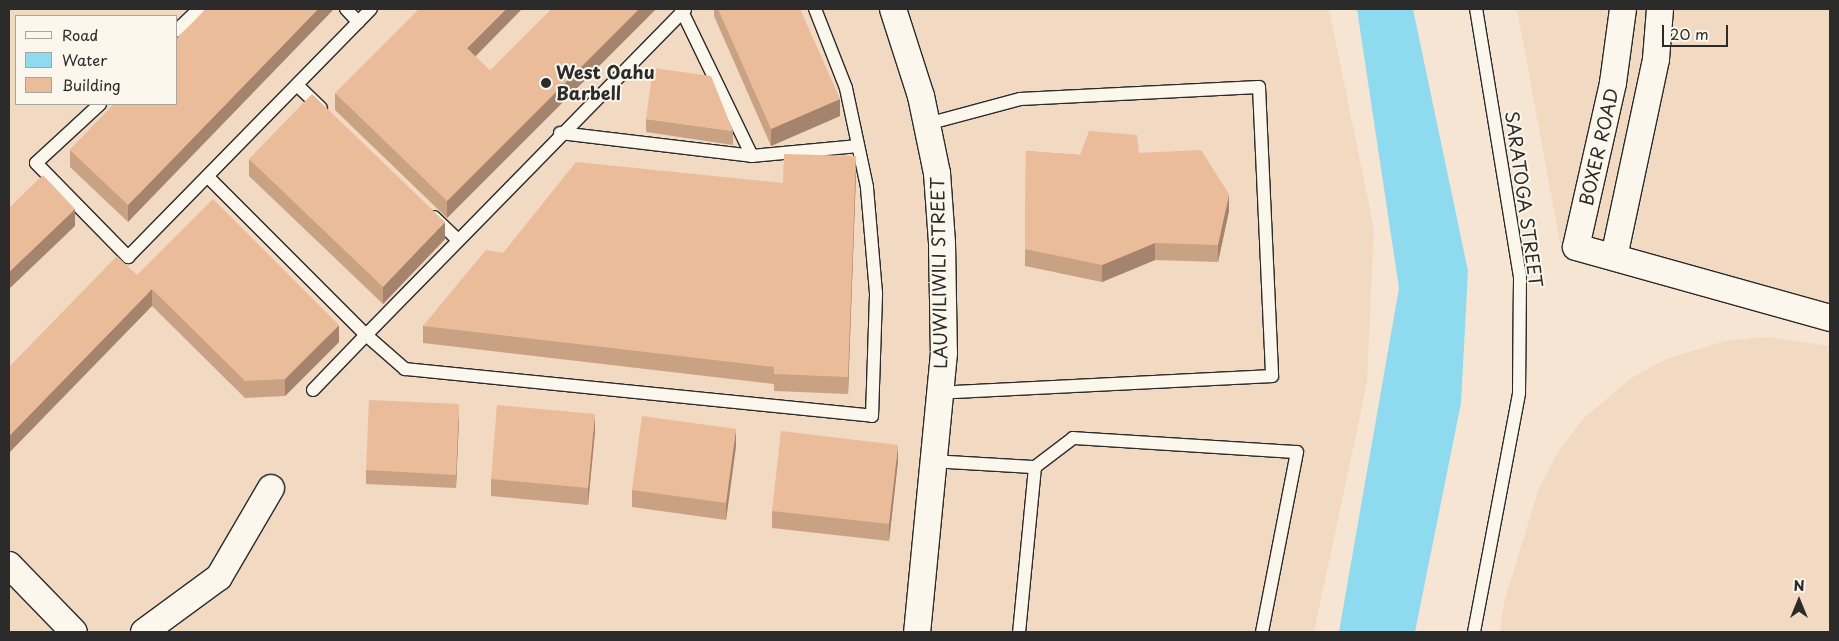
<!DOCTYPE html>
<html>
<head>
<meta charset="utf-8">
<style>
	body { margin:0 }
	#map { position:relative; width:1839px; height:641px; overflow:hidden; background:#f6e5d3; font-family:"Playpen Sans",sans-serif }
	div>[style] { position:absolute }
	.built>* { inset:0; background:#f2d9c2 }
	.water>* { inset:0; background:#8edaef }
	.roads { filter:drop-shadow(1px 0 #2b2b2b) drop-shadow(-1px 0 #2b2b2b) drop-shadow(0 1px #2b2b2b) drop-shadow(0 -1px #2b2b2b) }
	.lane>* { height:12px; margin:-6px; padding:0 6px; transform-origin:6px; border-radius:6px; background:#fbf7ec }
	.street>* { height:26px; margin:-13px; padding:0 13px; transform-origin:13px; border-radius:13px; background:#fbf7ec }
	.wall>* { inset:0; background:#c9a284 }
	.shaded-wall>* { inset:0; background:#a4846c }
	.building>* { inset:0; background:#eabc9a }
	.dots>* { width:14px; height:14px; translate:-50% -50%; box-sizing:border-box; border:2px solid #fbf7ec; border-radius:50% }
	span { translate:-50% -50%; white-space:nowrap; text-align:center; line-height:1.15; -webkit-text-stroke:4px #fbf7ec; paint-order:stroke }
	.poi-label { font-size:18px; color:#2b2b2b; font-weight:700 }
	.left { translate:0 -50%; text-align:left }
	.street-label { font-size:18px; color:#2b2b2b }
	.frame { position:absolute; inset:0; border:10px solid #2b2b2b; pointer-events:none }
	.legend { position:absolute; left:15px; top:15px; width:162px; height:90px; box-sizing:border-box; background:#fbf7ec; border:1px solid #a8a59f; margin:0; padding:6px 9px; list-style:none; font-size:15px; color:#2b2b2b }
	.legend li { display:flex; align-items:center; gap:10px; height:25px }
	.legend b { width:25px; border:1px solid #a8a59f }
	.north { position:absolute; left:1774px; top:576px; width:50px; height:50px; -webkit-text-stroke:4px #fbf7ec; paint-order:stroke; rotate:0deg; font-size:14px; font-weight:700; line-height:20px; text-align:center; color:#2b2b2b }
	.north::after { content:''; display:block; margin:auto; width:18px; height:22px; background:#2b2b2b; clip-path:polygon(50% 0,100% 100%,50% 72%,0 100%) }
	.scale { position:absolute; left:1662px; top:25px; width:66px; height:22px; box-sizing:border-box; border:2px solid #2b2b2b; border-top:0; padding-left:6px; font-size:15px; line-height:18px; white-space:nowrap; color:#2b2b2b; -webkit-text-stroke:4px #fbf7ec; paint-order:stroke }
</style>
</head>
<body>
<div id="map">
	<div class="built">
		<div style="clip-path:polygon(evenodd,9px 9px,1329px 9px,1374px 229px,1367px 383px,1314px 632px,9px 632px,9px 9px,16px 16px,176px 16px,176px 104px,16px 104px,16px 16px)"></div>
		<div style="clip-path:polygon(1517px 9px,1830px 9px,1830px 311px,1618px 267px,1586px 266px,1568px 257px,1560px 243px)"></div>
		<div style="clip-path:polygon(1767px 337px,1830px 346px,1830px 632px,1500px 632px,1504px 602px,1539px 488px,1558px 452px,1583px 419px,1630px 379px,1666px 359px,1725px 341px)"></div>
	</div>
	<div class="water">
		<div style="clip-path:polygon(1357px 9px,1413px 9px,1468px 271px,1461px 403px,1415px 632px,1339px 632px,1399px 288px)"></div>
	</div>
	<div class="roads">
		<div class="lane">
			<div style="left:346px;top:9px;width:18px;rotate:47deg"></div>
			<div style="left:176px;top:31px;width:32px;rotate:-44deg"></div>
			<div style="left:297px;top:85px;width:33px;rotate:44deg"></div>
			<div style="left:100px;top:104px;width:87px;rotate:137.3deg"></div>
			<div style="left:36px;top:163px;width:132px;rotate:45.6deg"></div>
			<div style="left:128px;top:257px;width:347px;rotate:-45.6deg"></div>
			<div style="left:927px;top:124px;width:96px;rotate:-15deg"></div>
			<div style="left:1020px;top:99px;width:239px;rotate:-2.9deg"></div>
			<div style="left:1259px;top:87px;width:289px;rotate:87.4deg"></div>
			<div style="left:1272px;top:376px;width:332px;rotate:177.1deg"></div>
			<div style="left:560px;top:133px;width:193px;rotate:6.8deg"></div>
			<div style="left:752px;top:156px;width:163px;rotate:-115.8deg"></div>
			<div style="left:752px;top:156px;width:106px;rotate:-5.4deg"></div>
			<div style="left:208px;top:177px;width:223px;rotate:45deg"></div>
			<div style="left:366px;top:335px;width:456px;rotate:-45.6deg"></div>
			<div style="left:434px;top:217px;width:33px;rotate:44deg"></div>
			<div style="left:313px;top:390px;width:76px;rotate:-46.1deg"></div>
			<div style="left:366px;top:335px;width:52px;rotate:41.1deg"></div>
			<div style="left:405px;top:369px;width:469px;rotate:5.7deg"></div>
			<div style="left:872px;top:416px;width:123px;rotate:-88.1deg"></div>
			<div style="left:876px;top:293px;width:106px;rotate:-94.9deg"></div>
			<div style="left:867px;top:187px;width:101px;rotate:-102deg"></div>
			<div style="left:846px;top:88px;width:85px;rotate:-111.4deg"></div>
			<div style="left:933px;top:461px;width:102px;rotate:3.4deg"></div>
			<div style="left:1035px;top:467px;width:166px;rotate:95.5deg"></div>
			<div style="left:1035px;top:467px;width:48px;rotate:-37.3deg"></div>
			<div style="left:1073px;top:438px;width:224px;rotate:3.6deg"></div>
			<div style="left:1297px;top:452px;width:183px;rotate:101deg"></div>
			<div style="left:1474px;top:632px;width:243px;rotate:-79.3deg"></div>
			<div style="left:1519px;top:393px;width:116px;rotate:-89.5deg"></div>
			<div style="left:1520px;top:277px;width:272px;rotate:-99.3deg"></div>
		</div>
		<div class="street">
			<div style="left:893px;top:9px;width:91px;rotate:72.2deg"></div>
			<div style="left:921px;top:96px;width:79px;rotate:78.3deg"></div>
			<div style="left:937px;top:173px;width:70px;rotate:85.9deg"></div>
			<div style="left:942px;top:243px;width:110px;rotate:89deg"></div>
			<div style="left:944px;top:353px;width:280px;rotate:95.5deg"></div>
			<div style="left:1623px;top:9px;width:75px;rotate:97.7deg"></div>
			<div style="left:1613px;top:83px;width:168px;rotate:102.7deg"></div>
			<div style="left:1576px;top:247px;width:264px;rotate:15.6deg"></div>
			<div style="left:1614px;top:257px;width:202px;rotate:-78deg"></div>
			<div style="left:1656px;top:59px;width:50px;rotate:-85.4deg"></div>
			<div style="left:9px;top:565px;width:93px;rotate:45.9deg"></div>
			<div style="left:144px;top:632px;width:93px;rotate:-36.3deg"></div>
			<div style="left:219px;top:577px;width:103px;rotate:-59.7deg"></div>
		</div>
	</div>
	<div class="wall">
		<div style="clip-path:polygon(206px 9px,128px 222px,70px 167px,70px 150px)"></div>
		<div style="clip-path:polygon(552px 9px,656px 9px,447px 218px,335px 110px,335px 93px,475px 56px,490px 71px)"></div>
		<div style="clip-path:polygon(714px 9px,800px 9px,840px 116px,771px 146px,714px 16px)"></div>
		<div style="clip-path:polygon(646px 119px,733px 131px,733px 145px,646px 132px)"></div>
		<div style="clip-path:polygon(1026px 151px,1080px 155px,1139px 153px,1229px 211px,1218px 262px,1155px 260px,1102px 282px,1025px 266px)"></div>
		<div style="clip-path:polygon(249px 159px,445px 239px,383px 304px,249px 176px)"></div>
		<div style="clip-path:polygon(856px 173px,848px 394px,774px 391px,774px 384px,423px 343px,423px 326px,503px 253px,783px 183px)"></div>
		<div style="clip-path:polygon(137px 275px,339px 342px,285px 396px,245px 398px,152px 306px)"></div>
		<div style="clip-path:polygon(459px 418px,456px 488px,366px 484px,366px 470px)"></div>
		<div style="clip-path:polygon(595px 431px,588px 505px,491px 496px,491px 479px)"></div>
		<div style="clip-path:polygon(736px 446px,726px 520px,632px 507px,632px 490px)"></div>
		<div style="clip-path:polygon(898px 461px,889px 541px,772px 528px,772px 511px)"></div>
	</div>
	<div class="shaded-wall">
		<div style="clip-path:polygon(318px 9px,334px 9px,128px 222px,128px 205px)"></div>
		<div style="clip-path:polygon(506px 9px,522px 9px,467px 65px,467px 48px)"></div>
		<div style="clip-path:polygon(639px 9px,656px 9px,447px 218px,447px 201px)"></div>
		<div style="clip-path:polygon(840px 99px,840px 116px,771px 146px,771px 129px)"></div>
		<div style="clip-path:polygon(856px 156px,856px 173px,848px 394px,848px 377px)"></div>
		<div style="clip-path:polygon(1229px 194px,1229px 211px,1218px 262px,1218px 245px)"></div>
		<div style="clip-path:polygon(75px 209px,75px 226px,9px 289px,9px 272px)"></div>
		<div style="clip-path:polygon(445px 222px,445px 239px,383px 304px,383px 287px)"></div>
		<div style="clip-path:polygon(1155px 243px,1155px 260px,1102px 282px,1102px 265px)"></div>
		<div style="clip-path:polygon(152px 289px,152px 306px,9px 453px,9px 436px)"></div>
		<div style="clip-path:polygon(339px 325px,339px 342px,285px 396px,285px 379px)"></div>
		<div style="clip-path:polygon(459px 404px,459px 418px,456px 488px,456px 475px)"></div>
		<div style="clip-path:polygon(595px 414px,595px 431px,588px 505px,588px 488px)"></div>
		<div style="clip-path:polygon(736px 429px,736px 446px,726px 520px,726px 503px)"></div>
		<div style="clip-path:polygon(898px 445px,898px 461px,889px 541px,889px 524px)"></div>
	</div>
	<div class="building">
		<div style="clip-path:polygon(206px 9px,318px 9px,128px 205px,70px 150px,114px 104px,176px 104px,176px 39px)"></div>
		<div style="clip-path:polygon(419px 9px,506px 9px,467px 48px,490px 71px,552px 9px,639px 9px,447px 201px,335px 93px)"></div>
		<div style="clip-path:polygon(718px 9px,800px 9px,840px 99px,771px 129px)"></div>
		<div style="clip-path:polygon(653px 68px,711px 76px,733px 131px,646px 119px)"></div>
		<div style="clip-path:polygon(312px 94px,445px 222px,383px 287px,249px 159px)"></div>
		<div style="clip-path:polygon(1089px 131px,1137px 135px,1139px 153px,1201px 150px,1229px 194px,1218px 245px,1155px 243px,1102px 265px,1025px 249px,1026px 151px,1080px 155px)"></div>
		<div style="clip-path:polygon(784px 154px,856px 156px,848px 377px,774px 374px,774px 367px,423px 326px,486px 250px,503px 253px,576px 162px,783px 183px)"></div>
		<div style="clip-path:polygon(43px 175px,75px 209px,9px 272px,9px 208px)"></div>
		<div style="clip-path:polygon(213px 199px,339px 325px,285px 379px,245px 381px,152px 289px,9px 436px,9px 367px,117px 256px,137px 275px)"></div>
		<div style="clip-path:polygon(369px 400px,459px 404px,456px 475px,366px 470px)"></div>
		<div style="clip-path:polygon(497px 405px,595px 414px,588px 488px,491px 479px)"></div>
		<div style="clip-path:polygon(642px 416px,736px 429px,726px 503px,632px 490px)"></div>
		<div style="clip-path:polygon(781px 431px,898px 445px,889px 524px,772px 511px)"></div>
	</div>
	<div class="dots">
		<div style="left:546px;top:83px;background:#2b2b2b"></div>
	</div>
	<div class="poi-label">
		<span class="left" style="left:556px;top:83px">West Oahu<br>Barbell</span>
	</div>
	<div class="street-label">
		<span style="left:1599px;top:147px;rotate:-77deg">BOXER ROAD</span>
		<span style="left:1524px;top:199px;rotate:82deg">SARATOGA STREET</span>
		<span style="left:939px;top:273px;rotate:-91deg">LAUWILIWILI STREET</span>
	</div>
	<div class="frame"></div>
	<ul class="legend">
	<li><b style="height:6px;background:#fbf7ec"></b>Road</li>
	<li><b style="height:14px;background:#8edaef"></b>Water</li>
	<li><b style="height:14px;background:#eabc9a"></b>Building</li>
	</ul>
	<div class="north">N</div>
	<div class="scale">20 m</div>
</div>
</body>
</html>
